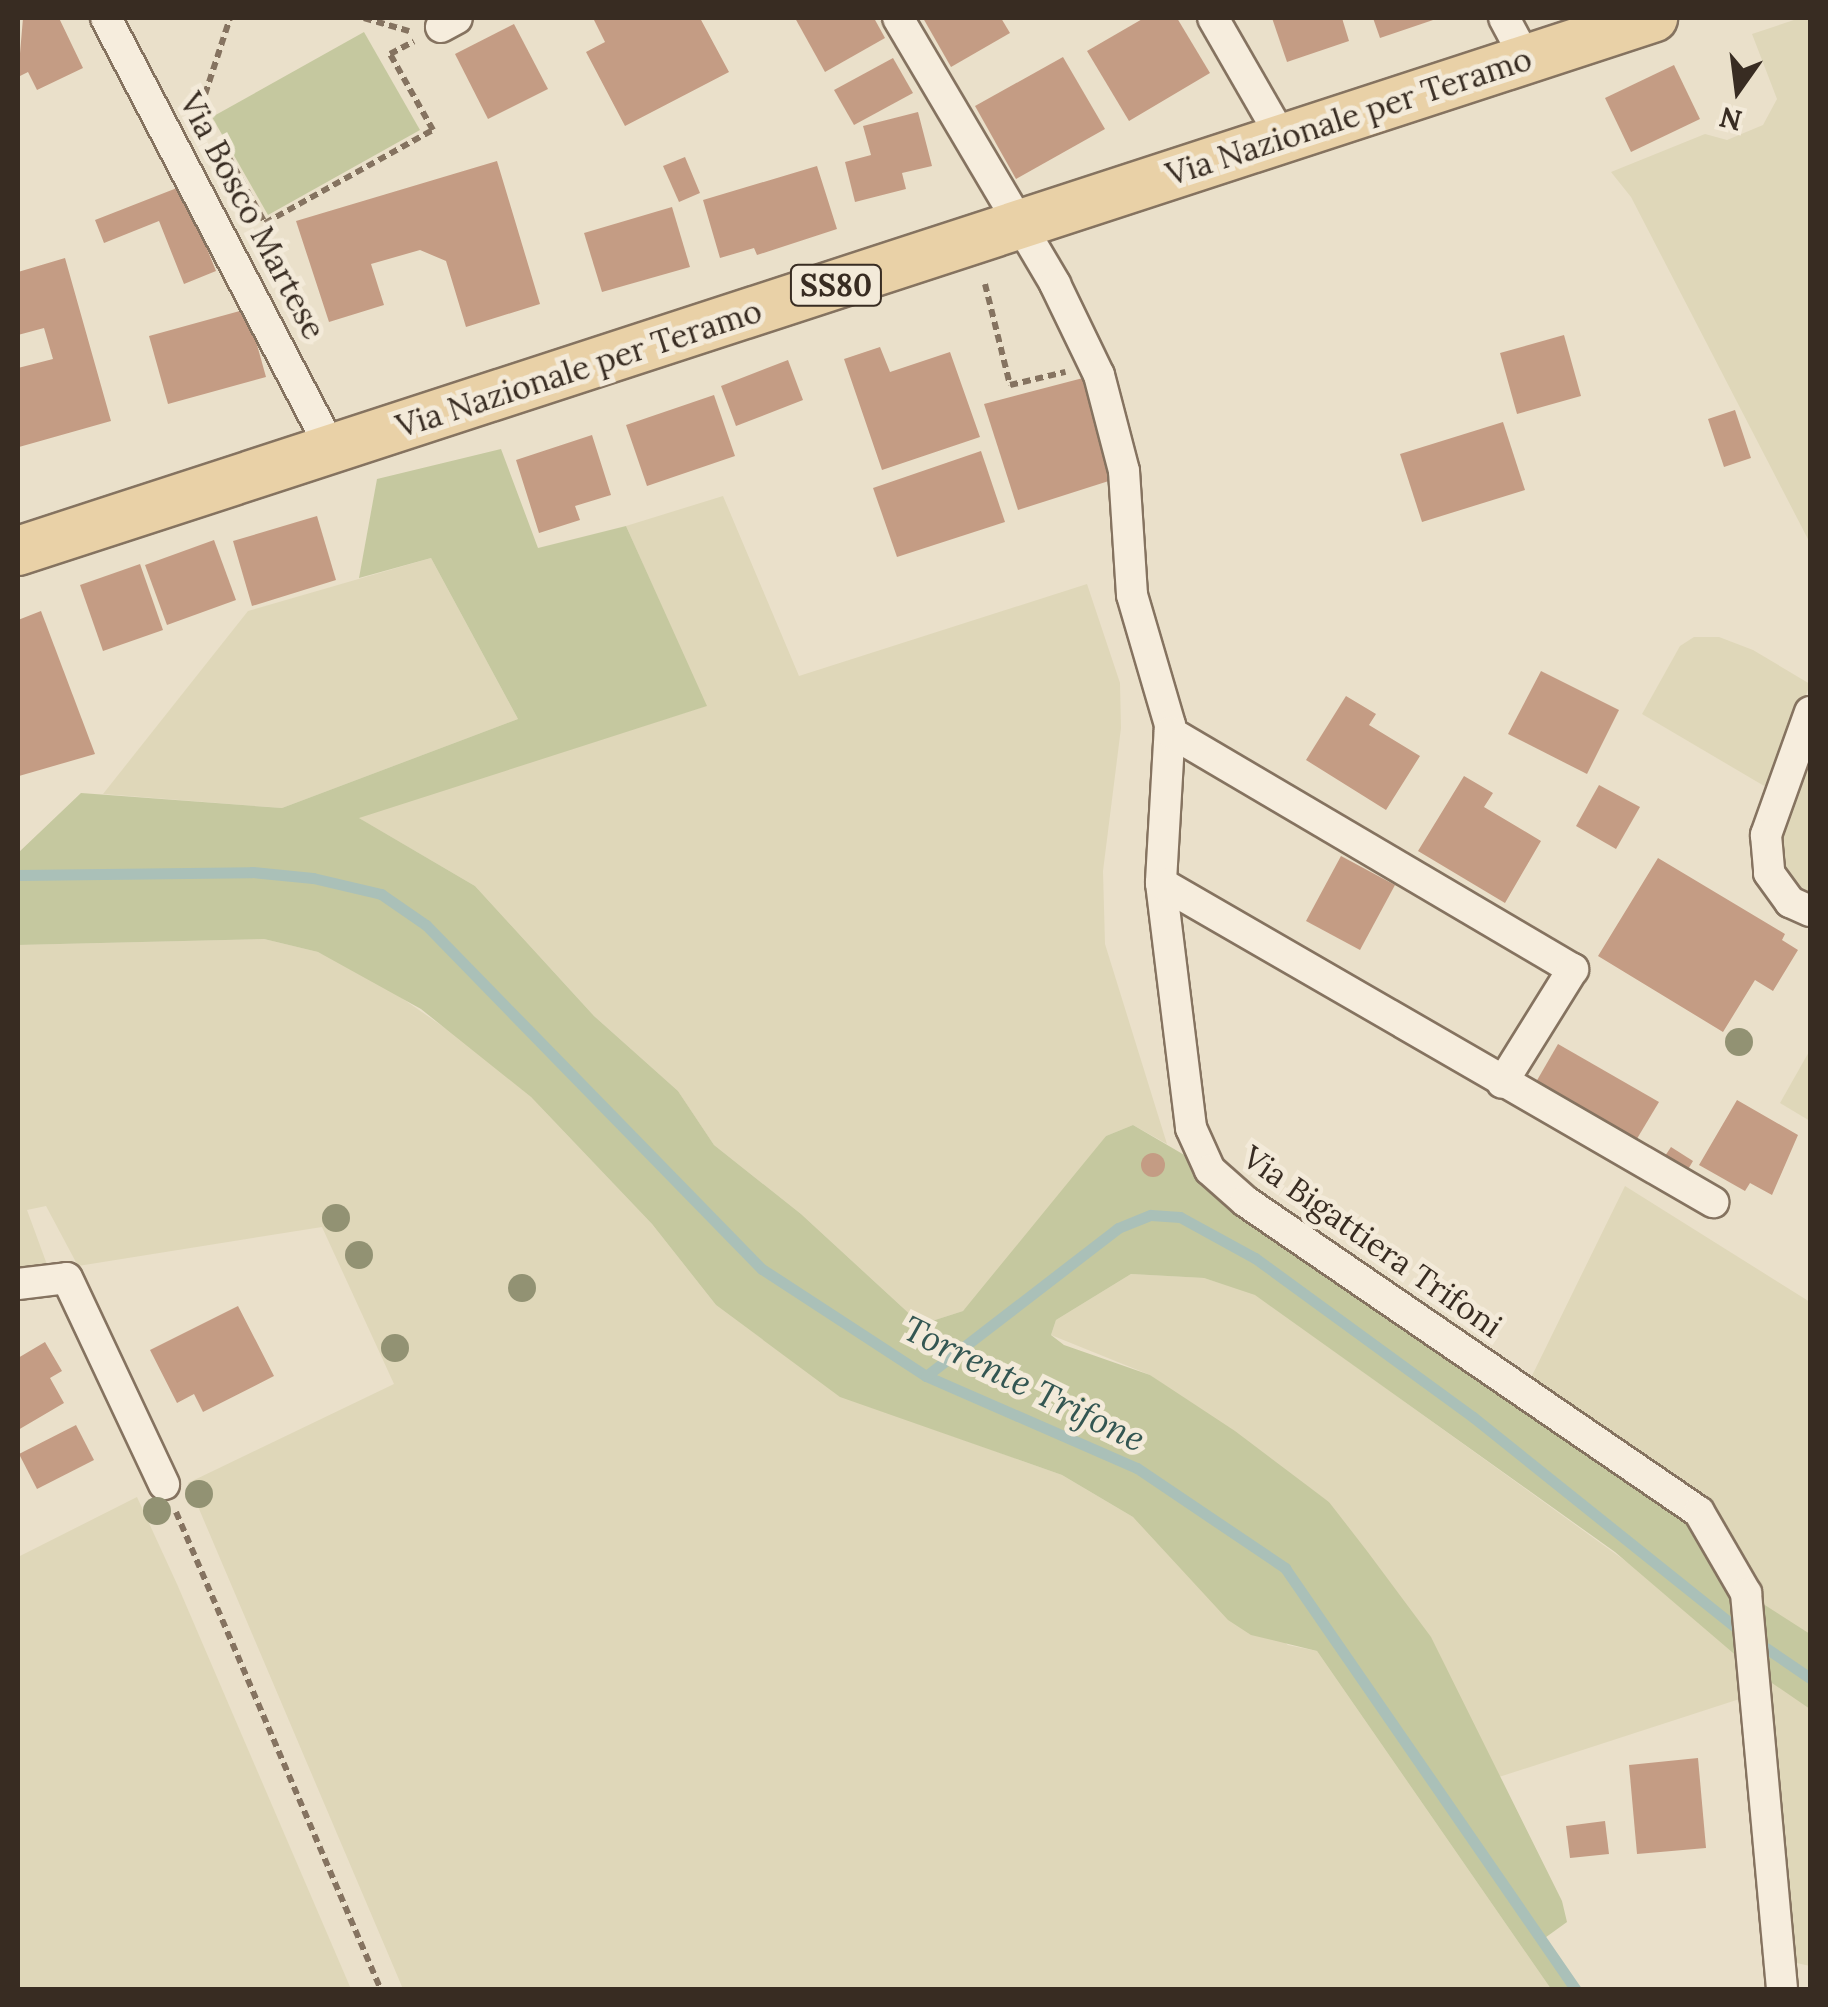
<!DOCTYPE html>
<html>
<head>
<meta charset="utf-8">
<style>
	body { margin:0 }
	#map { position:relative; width:1828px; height:2007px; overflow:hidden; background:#eae0ca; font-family:Lora,serif }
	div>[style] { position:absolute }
	.farmland>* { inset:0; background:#dfd7b9 }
	.green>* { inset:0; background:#c5c89f }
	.stream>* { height:11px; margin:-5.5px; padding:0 5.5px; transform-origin:5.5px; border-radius:5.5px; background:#aac0b8 }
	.building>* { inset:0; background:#c49c84 }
	.round { border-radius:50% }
	.path>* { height:6px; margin-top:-3px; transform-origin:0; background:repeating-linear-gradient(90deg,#857360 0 8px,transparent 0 13px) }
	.roads { filter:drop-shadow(2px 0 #857360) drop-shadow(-2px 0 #857360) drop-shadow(0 2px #857360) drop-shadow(0 -2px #857360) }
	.minor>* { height:30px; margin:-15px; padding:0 15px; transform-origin:15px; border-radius:15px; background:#f6eddd }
	.primary>* { height:48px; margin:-24px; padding:0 24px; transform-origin:24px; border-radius:24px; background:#e9d1a7 }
	.trees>* { width:28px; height:28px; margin:-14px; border-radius:50%; background:#929273 }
	span { translate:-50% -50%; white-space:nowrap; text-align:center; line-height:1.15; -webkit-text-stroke:10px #f3ead9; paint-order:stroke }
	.shield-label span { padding:2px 8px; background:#f3ead9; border:2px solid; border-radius:8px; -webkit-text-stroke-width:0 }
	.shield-label { font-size:30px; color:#382c22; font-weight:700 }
	.street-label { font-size:32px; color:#382c22 }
	.water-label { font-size:35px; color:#335652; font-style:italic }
	.frame { position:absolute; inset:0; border:20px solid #382c22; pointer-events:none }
	.north { position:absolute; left:1688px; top:40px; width:100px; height:100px; -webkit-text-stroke:8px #f3ead9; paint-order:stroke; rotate:194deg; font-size:28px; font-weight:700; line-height:40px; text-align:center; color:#382c22 }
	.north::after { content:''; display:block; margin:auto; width:35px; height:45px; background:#382c22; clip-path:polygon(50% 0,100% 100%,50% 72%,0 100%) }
</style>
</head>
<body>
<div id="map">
	<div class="farmland">
		<div style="clip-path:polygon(1800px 18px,1810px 18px,1810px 543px,1631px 197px,1611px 172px,1705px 134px,1727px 140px,1763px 125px,1777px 99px,1752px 34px)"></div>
		<div style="clip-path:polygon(723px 496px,799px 676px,1087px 584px,1120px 683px,1121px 728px,1103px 871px,1105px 944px,1167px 1144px,1133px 1125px,1106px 1136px,994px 1278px,963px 1311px,935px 1320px,914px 1318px,801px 1214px,714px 1145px,678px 1091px,594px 1016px,475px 886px,357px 817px,706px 706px,626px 526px)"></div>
		<div style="clip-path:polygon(431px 558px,518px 719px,282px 808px,103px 794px,248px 611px)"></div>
		<div style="clip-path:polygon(1694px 637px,1719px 637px,1753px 650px,1810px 684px,1771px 790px,1642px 714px,1680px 646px)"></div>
		<div style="clip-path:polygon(1810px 712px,1810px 911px,1769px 873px)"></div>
		<div style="clip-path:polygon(264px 939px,318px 952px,370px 976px,471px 1046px,531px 1097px,652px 1224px,716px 1305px,840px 1396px,1062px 1475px,1133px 1517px,1288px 1645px,1317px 1651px,1551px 1989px,403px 1989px,188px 1483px,394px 1384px,322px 1227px,78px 1266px,46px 1206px,27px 1210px,49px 1270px,18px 1275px,18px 945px)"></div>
		<div style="clip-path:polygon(1810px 1050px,1810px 1121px,1780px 1103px)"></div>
		<div style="clip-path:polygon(1625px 1186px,1810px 1302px,1810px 1966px,1779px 1959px,1755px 1694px,1499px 1777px,1329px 1502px,1150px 1375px,1051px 1335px,1056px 1320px,1131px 1274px,1204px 1278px,1255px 1294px,1663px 1588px,1753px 1669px,1524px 1392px)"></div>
		<div style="clip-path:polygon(137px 1497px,177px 1584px,351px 1989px,18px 1989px,18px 1557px)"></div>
	</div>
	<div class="green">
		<div style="clip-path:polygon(364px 32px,420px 130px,268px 215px,212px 117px)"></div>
		<div style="clip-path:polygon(501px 449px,538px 548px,626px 526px,707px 706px,359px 818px,475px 886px,594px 1016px,678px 1091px,714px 1145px,801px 1214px,914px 1318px,935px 1320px,963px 1311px,1106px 1136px,1133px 1125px,1210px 1170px,1699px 1512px,1746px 1593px,1810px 1634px,1810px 1709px,1753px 1670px,1615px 1552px,1255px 1295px,1204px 1278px,1131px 1274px,1056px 1320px,1051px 1335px,1064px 1345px,1150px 1375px,1235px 1431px,1329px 1502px,1367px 1551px,1431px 1637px,1562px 1901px,1567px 1922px,1542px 1940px,1576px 1989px,1551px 1989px,1317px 1651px,1251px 1635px,1228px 1620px,1133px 1517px,1062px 1475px,840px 1397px,716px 1305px,652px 1224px,531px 1097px,421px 1009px,318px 952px,264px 939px,18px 945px,18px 853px,81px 793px,282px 808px,518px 719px,431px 558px,359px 578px,377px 479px)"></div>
	</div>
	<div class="stream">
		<div style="left:18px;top:875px;width:234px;rotate:-0.7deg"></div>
		<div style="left:252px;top:872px;width:61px;rotate:5.6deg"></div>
		<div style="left:313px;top:878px;width:70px;rotate:13.2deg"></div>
		<div style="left:381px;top:894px;width:55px;rotate:34.6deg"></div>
		<div style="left:426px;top:925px;width:481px;rotate:45.7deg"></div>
		<div style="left:762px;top:1269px;width:196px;rotate:33.1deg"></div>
		<div style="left:926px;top:1376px;width:230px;rotate:23.6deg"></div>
		<div style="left:1137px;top:1468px;width:179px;rotate:34deg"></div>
		<div style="left:1285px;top:1568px;width:513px;rotate:55.41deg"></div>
		<div style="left:926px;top:1376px;width:242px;rotate:-37.6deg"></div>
		<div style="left:1118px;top:1228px;width:35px;rotate:-22deg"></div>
		<div style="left:1151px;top:1215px;width:29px;rotate:4deg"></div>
		<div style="left:1180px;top:1217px;width:85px;rotate:28.7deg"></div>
		<div style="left:1255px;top:1258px;width:270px;rotate:36.1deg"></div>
		<div style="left:1473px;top:1417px;width:334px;rotate:38.7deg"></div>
		<div style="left:1766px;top:1648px;width:53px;rotate:34.3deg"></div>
	</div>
	<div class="building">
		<div style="clip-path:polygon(23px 18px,59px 18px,83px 68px,37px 90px,28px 72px,18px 77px)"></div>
		<div style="clip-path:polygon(593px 18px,700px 18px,729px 72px,625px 126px,586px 52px,605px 42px)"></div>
		<div style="clip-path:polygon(795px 18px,874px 18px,885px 38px,825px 72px)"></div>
		<div style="clip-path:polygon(923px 18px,1001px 18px,1010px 33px,951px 67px)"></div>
		<div style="clip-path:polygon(1144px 18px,1177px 18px,1210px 73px,1129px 121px,1087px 51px)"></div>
		<div style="clip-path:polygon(1272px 18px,1342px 18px,1349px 41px,1287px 62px)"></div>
		<div style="clip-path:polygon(1373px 18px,1439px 18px,1380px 38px)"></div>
		<div style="clip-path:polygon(514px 24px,548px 89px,488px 119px,455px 54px)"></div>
		<div style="clip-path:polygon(1063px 57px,1105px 129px,1016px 179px,975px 106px)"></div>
		<div style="clip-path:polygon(893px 58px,913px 93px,854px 125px,834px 90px)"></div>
		<div style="clip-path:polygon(1674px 65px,1700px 119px,1631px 152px,1605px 98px)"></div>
		<div style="clip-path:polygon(918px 112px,932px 166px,902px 173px,906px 189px,855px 202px,845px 162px,871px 155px,863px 126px)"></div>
		<div style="clip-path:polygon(685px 157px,700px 193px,679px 202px,663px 166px)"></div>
		<div style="clip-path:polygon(497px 161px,540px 304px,466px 327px,446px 261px,420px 250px,371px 264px,384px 305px,329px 322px,296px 221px)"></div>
		<div style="clip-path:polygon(817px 166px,837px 229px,757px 255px,754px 248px,720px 258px,703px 200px)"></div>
		<div style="clip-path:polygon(182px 186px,216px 271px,184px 284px,159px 221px,104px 243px,95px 220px)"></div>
		<div style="clip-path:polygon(672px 207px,690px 267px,602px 292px,584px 233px)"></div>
		<div style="clip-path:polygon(65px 258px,111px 421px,19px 447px,18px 368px,53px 359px,44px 328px,18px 335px,18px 272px)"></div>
		<div style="clip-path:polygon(247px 309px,266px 377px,168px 404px,149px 336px)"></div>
		<div style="clip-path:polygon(1564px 335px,1581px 396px,1517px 414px,1500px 353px)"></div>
		<div style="clip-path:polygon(880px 347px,890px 372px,950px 352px,980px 437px,882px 470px,844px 359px)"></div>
		<div style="clip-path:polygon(788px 360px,803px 400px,736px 426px,721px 386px)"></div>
		<div style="clip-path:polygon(1083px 378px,1115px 479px,1018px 510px,984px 404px)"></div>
		<div style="clip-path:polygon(714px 395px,735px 456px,647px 486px,626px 425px)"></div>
		<div style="clip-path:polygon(1735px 410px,1751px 458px,1724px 467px,1708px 419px)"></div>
		<div style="clip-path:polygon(1503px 422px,1525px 490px,1422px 522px,1400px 454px)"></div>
		<div style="clip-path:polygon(592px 435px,611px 495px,575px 506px,580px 520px,539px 533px,516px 460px)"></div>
		<div style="clip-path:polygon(981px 451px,1005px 522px,897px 557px,873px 488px)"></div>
		<div style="clip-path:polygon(317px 516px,336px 580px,252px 606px,233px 541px)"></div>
		<div style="clip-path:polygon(214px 540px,236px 600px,167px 625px,145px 565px)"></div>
		<div style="clip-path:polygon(140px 564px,163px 630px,103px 651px,80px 585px)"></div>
		<div style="clip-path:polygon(41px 611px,95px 754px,19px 776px,18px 620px)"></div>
		<div style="clip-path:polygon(1541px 671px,1619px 710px,1587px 774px,1508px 734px)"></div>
		<div style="clip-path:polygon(1346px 696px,1376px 714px,1369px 725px,1420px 756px,1386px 810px,1306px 760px)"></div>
		<div style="clip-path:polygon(1464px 776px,1493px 793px,1484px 807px,1541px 841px,1505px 903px,1418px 851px)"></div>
		<div style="clip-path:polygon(1599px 785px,1640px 807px,1616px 849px,1576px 826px)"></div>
		<div style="clip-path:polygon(1341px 856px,1395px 885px,1360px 950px,1306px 921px)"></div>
		<div style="clip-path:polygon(1658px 858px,1785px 934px,1782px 940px,1798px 950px,1773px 991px,1755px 980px,1723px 1032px,1598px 956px)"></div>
		<div style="clip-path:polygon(1558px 1044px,1659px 1102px,1632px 1147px,1532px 1089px)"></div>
		<div style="clip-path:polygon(1737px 1100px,1798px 1135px,1772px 1195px,1750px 1183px,1745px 1191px,1699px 1165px)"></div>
		<div style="clip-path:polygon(1671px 1147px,1693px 1161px,1684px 1176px,1661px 1162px)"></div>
		<div class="round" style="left:1141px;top:1153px;width:24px;height:24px"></div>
		<div style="clip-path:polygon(238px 1306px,274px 1376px,203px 1412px,194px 1394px,177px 1403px,150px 1350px)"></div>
		<div style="clip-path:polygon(45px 1342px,62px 1371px,50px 1378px,64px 1403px,18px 1430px,18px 1358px)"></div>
		<div style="clip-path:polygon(76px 1425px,94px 1460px,37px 1489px,19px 1454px)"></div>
		<div style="clip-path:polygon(1698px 1758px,1706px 1848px,1637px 1854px,1629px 1765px)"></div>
		<div style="clip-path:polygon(1605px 1821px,1609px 1854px,1570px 1858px,1566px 1826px)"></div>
	</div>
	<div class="path">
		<div style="left:364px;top:18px;width:47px;rotate:16.1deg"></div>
		<div style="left:197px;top:119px;width:106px;rotate:-71.9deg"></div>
		<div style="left:219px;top:162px;width:11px;rotate:-34deg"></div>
		<div style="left:228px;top:156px;width:77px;rotate:61.1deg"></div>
		<div style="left:265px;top:223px;width:192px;rotate:-29deg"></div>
		<div style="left:433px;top:130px;width:87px;rotate:-119.5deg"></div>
		<div style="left:390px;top:54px;width:27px;rotate:-28deg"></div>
		<div style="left:985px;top:284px;width:104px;rotate:76.1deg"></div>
		<div style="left:1010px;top:385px;width:57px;rotate:-13.3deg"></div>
		<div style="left:176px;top:1512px;width:520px;rotate:66.79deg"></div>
	</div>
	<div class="roads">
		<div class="minor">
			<div style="left:106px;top:18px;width:488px;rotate:62.4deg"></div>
			<div style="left:898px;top:18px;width:309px;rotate:59.4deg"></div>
			<div style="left:1055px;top:284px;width:101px;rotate:64.2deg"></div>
			<div style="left:1099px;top:375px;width:99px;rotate:75.4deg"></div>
			<div style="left:1124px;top:471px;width:124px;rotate:86.3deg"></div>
			<div style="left:1132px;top:595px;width:135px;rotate:73.7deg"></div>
			<div style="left:1170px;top:725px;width:158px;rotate:93.3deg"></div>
			<div style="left:1161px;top:883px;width:247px;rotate:83deg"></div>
			<div style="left:1191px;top:1128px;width:46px;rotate:65.7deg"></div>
			<div style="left:1210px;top:1170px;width:47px;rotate:41.5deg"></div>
			<div style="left:1245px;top:1201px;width:550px;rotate:34.41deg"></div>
			<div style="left:1699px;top:1512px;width:94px;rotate:59.9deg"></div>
			<div style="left:1746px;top:1593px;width:399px;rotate:84.8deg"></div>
			<div style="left:1213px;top:18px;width:138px;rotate:60.1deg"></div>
			<div style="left:1504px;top:18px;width:47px;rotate:61.8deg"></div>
			<div style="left:441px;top:27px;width:18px;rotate:-29deg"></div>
			<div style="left:1810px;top:712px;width:131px;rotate:109.7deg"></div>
			<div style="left:1766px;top:835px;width:38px;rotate:85deg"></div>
			<div style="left:1769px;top:873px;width:36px;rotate:54deg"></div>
			<div style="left:1790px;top:902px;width:22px;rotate:24deg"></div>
			<div style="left:1170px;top:732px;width:468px;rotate:30.5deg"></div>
			<div style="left:1573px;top:969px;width:134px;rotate:121.9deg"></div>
			<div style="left:1161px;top:883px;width:638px;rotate:30.02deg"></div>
			<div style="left:18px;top:1284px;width:49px;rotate:-7deg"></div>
			<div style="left:67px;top:1278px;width:228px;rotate:64.8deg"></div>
		</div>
		<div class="primary">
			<div style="left:18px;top:551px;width:1720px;rotate:-18.06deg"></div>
		</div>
	</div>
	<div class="trees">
		<div style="left:1739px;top:1042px"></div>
		<div style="left:336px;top:1218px"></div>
		<div style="left:359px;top:1255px"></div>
		<div style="left:522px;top:1288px"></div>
		<div style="left:395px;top:1348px"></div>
		<div style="left:199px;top:1494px"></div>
		<div style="left:157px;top:1511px"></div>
	</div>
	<div class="shield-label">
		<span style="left:836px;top:285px">SS80</span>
	</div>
	<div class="street-label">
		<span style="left:1349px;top:117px;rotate:-18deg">Via Nazionale per Teramo</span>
		<span style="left:252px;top:216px;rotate:62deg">Via Bosco Martese</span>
		<span style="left:579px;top:369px;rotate:-18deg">Via Nazionale per Teramo</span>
		<span style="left:1372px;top:1242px;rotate:35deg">Via Bigattiera Trifoni</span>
	</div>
	<div class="water-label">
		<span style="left:1024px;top:1384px;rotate:26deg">Torrente Trifone</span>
	</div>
	<div class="frame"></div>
	<div class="north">N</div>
</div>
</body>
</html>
